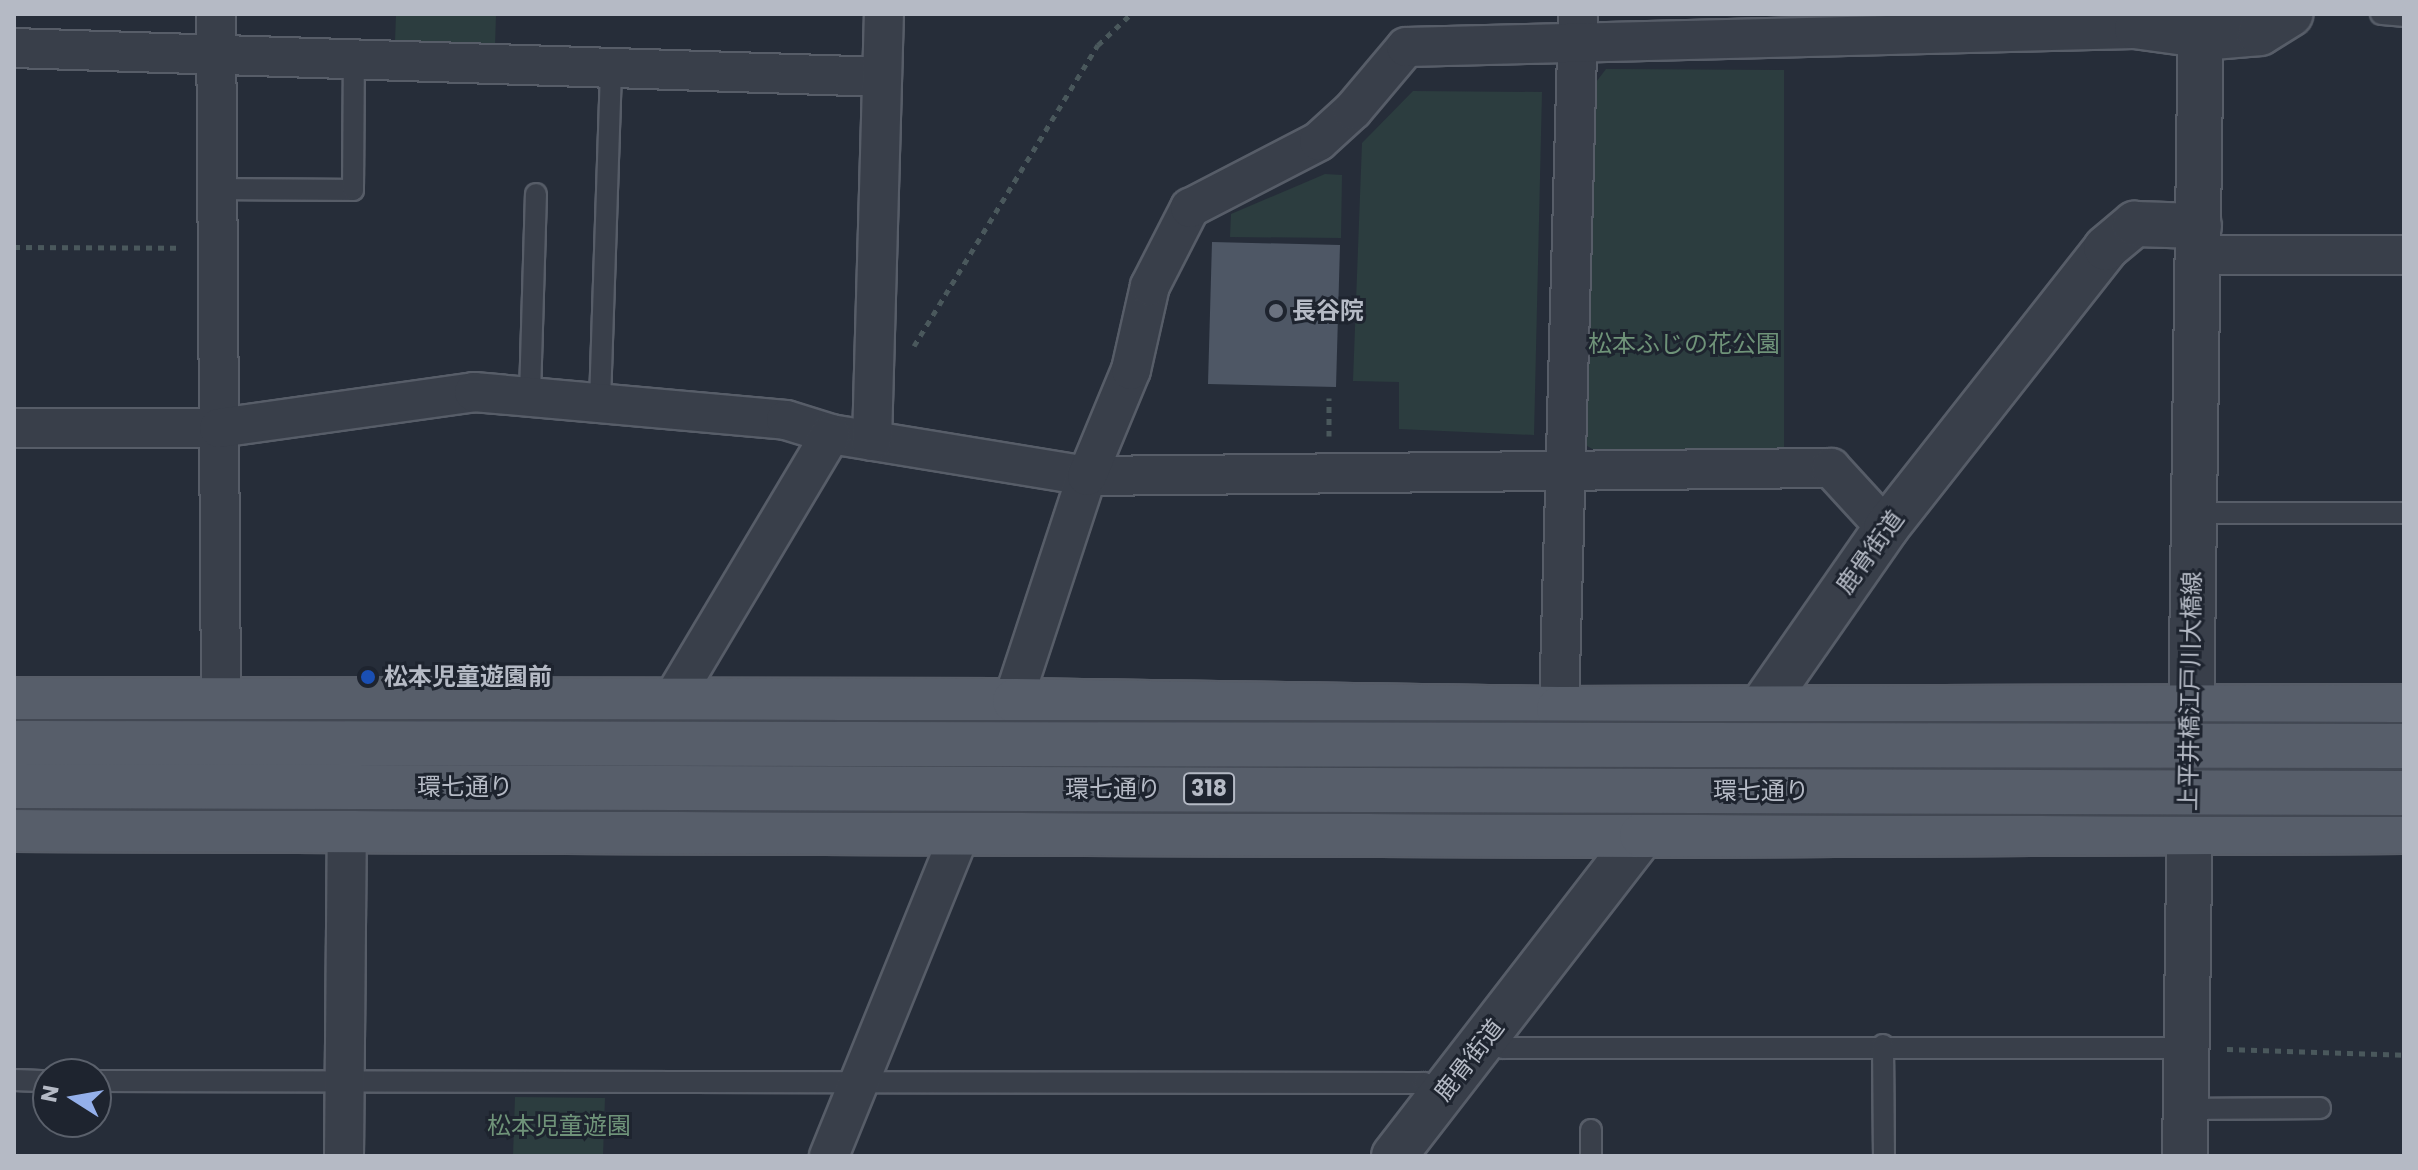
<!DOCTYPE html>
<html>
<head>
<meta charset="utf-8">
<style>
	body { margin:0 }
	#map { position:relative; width:2418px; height:1170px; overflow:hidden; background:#262d39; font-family:Poppins,"Noto Sans JP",sans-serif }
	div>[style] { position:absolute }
	.green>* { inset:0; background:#2c3d3f }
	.building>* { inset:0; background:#4e5765 }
	.path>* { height:5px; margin-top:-2.5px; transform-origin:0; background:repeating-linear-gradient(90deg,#4a585c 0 6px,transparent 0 12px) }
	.roads { filter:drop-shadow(2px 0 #575d68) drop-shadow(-2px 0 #575d68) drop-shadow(0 2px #575d68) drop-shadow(0 -2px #575d68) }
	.service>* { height:20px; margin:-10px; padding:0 10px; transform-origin:10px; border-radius:10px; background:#393f4a }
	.minor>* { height:38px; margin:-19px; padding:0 19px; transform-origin:19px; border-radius:19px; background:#393f4a }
	.tertiary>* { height:44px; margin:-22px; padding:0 22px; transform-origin:22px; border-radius:22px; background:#393f4a }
	.primary>* { height:44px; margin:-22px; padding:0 22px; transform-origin:22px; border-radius:22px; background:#575e6a }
	.bridges { filter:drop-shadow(2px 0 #424853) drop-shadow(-2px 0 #424853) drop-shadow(0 2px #424853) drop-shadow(0 -2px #424853) }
	.primary-bridge>* { height:44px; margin:-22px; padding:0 22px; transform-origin:22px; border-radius:22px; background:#575e6a }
	.dots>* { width:22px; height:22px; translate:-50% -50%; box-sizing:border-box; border:4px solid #1e242f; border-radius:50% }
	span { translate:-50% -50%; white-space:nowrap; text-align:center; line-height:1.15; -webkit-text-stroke:6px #1e242f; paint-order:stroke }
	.shield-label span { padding:2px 6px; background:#1e242f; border:2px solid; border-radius:6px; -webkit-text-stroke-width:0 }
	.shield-label { font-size:22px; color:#b5bac5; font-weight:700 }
	.poi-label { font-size:24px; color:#b5bac5; font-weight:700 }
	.left { translate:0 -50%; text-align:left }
	.park-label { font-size:24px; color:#6f9379 }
	.street-label { font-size:24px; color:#b5bac5 }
	.frame { position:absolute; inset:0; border:16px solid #b5bac5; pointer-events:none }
	.north { position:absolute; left:32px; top:1058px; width:80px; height:80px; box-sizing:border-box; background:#1e242f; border:2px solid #5a606b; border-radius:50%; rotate:281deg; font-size:22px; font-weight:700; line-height:32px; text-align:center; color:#b5bac5 }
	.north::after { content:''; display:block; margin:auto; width:28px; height:36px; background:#94b0eb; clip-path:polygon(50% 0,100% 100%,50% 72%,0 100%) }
</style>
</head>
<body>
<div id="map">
	<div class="green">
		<div style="clip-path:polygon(396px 14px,496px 14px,495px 46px,395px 42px)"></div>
		<div style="clip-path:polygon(1606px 69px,1784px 70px,1784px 450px,1601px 454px,1582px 443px,1593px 86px)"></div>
		<div style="clip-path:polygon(1413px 91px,1542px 92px,1534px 435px,1399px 429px,1399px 382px,1353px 381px,1362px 143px)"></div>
		<div style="clip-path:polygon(1325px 174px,1342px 175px,1341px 238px,1230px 237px,1231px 214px)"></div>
		<div style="clip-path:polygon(515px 1097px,605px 1098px,603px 1156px,513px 1156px)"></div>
	</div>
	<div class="building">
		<div style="clip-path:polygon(1212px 242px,1340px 245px,1336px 387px,1208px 384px)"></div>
	</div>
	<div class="path">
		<div style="left:14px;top:247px;width:167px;rotate:0.3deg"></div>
		<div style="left:914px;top:346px;width:353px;rotate:-58.6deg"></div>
		<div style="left:1098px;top:45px;width:45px;rotate:-43.2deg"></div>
		<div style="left:1329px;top:436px;width:38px;rotate:-90deg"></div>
		<div style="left:2227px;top:1049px;width:177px;rotate:1.9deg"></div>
	</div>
	<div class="roads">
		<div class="service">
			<div style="left:2381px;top:14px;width:23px;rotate:5deg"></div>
			<div style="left:218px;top:189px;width:135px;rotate:0.4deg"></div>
			<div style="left:353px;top:190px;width:132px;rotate:-89.6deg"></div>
			<div style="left:530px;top:395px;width:201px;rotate:-88.3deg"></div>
			<div style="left:600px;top:402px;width:335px;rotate:-88.1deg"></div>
			<div style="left:2194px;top:513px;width:210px"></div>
			<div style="left:1489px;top:1036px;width:18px;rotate:41deg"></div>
			<div style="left:1503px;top:1048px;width:683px"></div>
			<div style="left:1883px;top:1045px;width:111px;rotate:89.5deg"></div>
			<div style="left:14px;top:1080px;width:34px;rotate:2deg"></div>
			<div style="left:96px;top:1081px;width:1328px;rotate:0.09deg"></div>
			<div style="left:1424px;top:1083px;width:21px;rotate:28deg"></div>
			<div style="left:2185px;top:1109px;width:135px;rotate:-0.4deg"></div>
			<div style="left:1591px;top:1156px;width:26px;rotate:-90deg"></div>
		</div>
		<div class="minor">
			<div style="left:216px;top:14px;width:685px;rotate:89.58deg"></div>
			<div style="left:14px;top:48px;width:868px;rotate:1.91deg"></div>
			<div style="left:2198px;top:255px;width:206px"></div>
			<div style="left:14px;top:428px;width:205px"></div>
			<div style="left:219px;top:428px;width:258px;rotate:-8deg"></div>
			<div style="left:474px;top:392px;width:313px;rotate:5.1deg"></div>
			<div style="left:786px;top:420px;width:47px;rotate:17.3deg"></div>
			<div style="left:831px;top:434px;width:259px;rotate:9.3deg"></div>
			<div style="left:1087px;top:476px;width:744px;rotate:-0.62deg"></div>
			<div style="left:1831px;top:468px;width:81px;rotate:47.5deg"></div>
			<div style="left:872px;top:441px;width:427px;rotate:-88.4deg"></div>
			<div style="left:670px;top:704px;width:314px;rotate:-59.2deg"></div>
			<div style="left:1559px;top:709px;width:692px;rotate:-88.43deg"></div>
			<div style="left:1004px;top:728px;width:265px;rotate:-71.8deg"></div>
			<div style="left:1087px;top:476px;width:115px;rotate:-67.5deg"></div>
			<div style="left:1131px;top:370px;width:86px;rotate:-77.3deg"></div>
			<div style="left:1150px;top:286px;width:88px;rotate:-62.9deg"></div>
			<div style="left:1190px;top:208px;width:145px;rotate:-27.4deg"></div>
			<div style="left:1319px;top:141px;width:46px;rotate:-42.4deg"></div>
			<div style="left:1353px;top:110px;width:82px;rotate:-49.9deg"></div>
			<div style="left:1406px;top:47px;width:728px;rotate:-1.42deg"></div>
			<div style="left:2134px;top:29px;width:68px;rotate:7.7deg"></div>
			<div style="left:344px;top:1156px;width:325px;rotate:-89.5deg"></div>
			<div style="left:829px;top:1156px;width:377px;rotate:-67.9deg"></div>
		</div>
		<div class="tertiary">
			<div style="left:2201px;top:38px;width:59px;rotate:-4.8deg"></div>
			<div style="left:2260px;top:33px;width:36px;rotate:-32deg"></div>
			<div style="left:1394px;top:1156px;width:406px;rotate:-52.3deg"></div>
			<div style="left:1642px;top:835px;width:174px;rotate:-46.9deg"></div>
			<div style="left:1761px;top:708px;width:219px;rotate:-55.2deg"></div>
			<div style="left:1886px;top:528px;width:356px;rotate:-51.8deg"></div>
			<div style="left:2106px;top:248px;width:38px;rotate:-40deg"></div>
			<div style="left:2135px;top:224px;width:64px;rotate:1.8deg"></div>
			<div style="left:2185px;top:1156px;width:1142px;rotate:-89.2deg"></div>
		</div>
		<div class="primary">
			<div style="left:14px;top:700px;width:1001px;rotate:0.06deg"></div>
			<div style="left:1015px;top:701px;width:544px;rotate:0.84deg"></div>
			<div style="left:1559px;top:709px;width:845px;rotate:-0.14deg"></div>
			<div style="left:14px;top:829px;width:1628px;rotate:0.21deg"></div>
			<div style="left:1642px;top:835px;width:762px;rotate:-0.3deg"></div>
		</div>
	</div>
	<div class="bridges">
		<div class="primary-bridge">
			<div style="left:14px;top:743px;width:2390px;rotate:0.07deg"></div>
			<div style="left:14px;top:786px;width:2390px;rotate:0.17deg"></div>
		</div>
	</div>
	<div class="dots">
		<div style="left:1276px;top:311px;background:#6b7280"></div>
		<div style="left:368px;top:677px;background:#1a4fb4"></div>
	</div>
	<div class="shield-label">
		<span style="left:1209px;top:789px">318</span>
	</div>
	<div class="poi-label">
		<span class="left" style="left:1292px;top:311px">長谷院</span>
		<span class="left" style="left:384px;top:677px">松本児童遊園前</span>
	</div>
	<div class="park-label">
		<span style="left:1684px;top:344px">松本ふじの花公園</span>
		<span style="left:559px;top:1126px">松本児童遊園</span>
	</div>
	<div class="street-label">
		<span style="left:1870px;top:552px;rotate:-54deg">鹿骨街道</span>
		<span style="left:2190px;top:691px;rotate:-89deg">上平井橋江戸川大橋線</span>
		<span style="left:465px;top:787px">環七通り</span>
		<span style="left:1113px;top:789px">環七通り</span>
		<span style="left:1761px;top:791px">環七通り</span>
		<span style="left:1469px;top:1060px;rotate:-52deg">鹿骨街道</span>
	</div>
	<div class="frame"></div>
	<div class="north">N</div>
</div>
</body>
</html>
